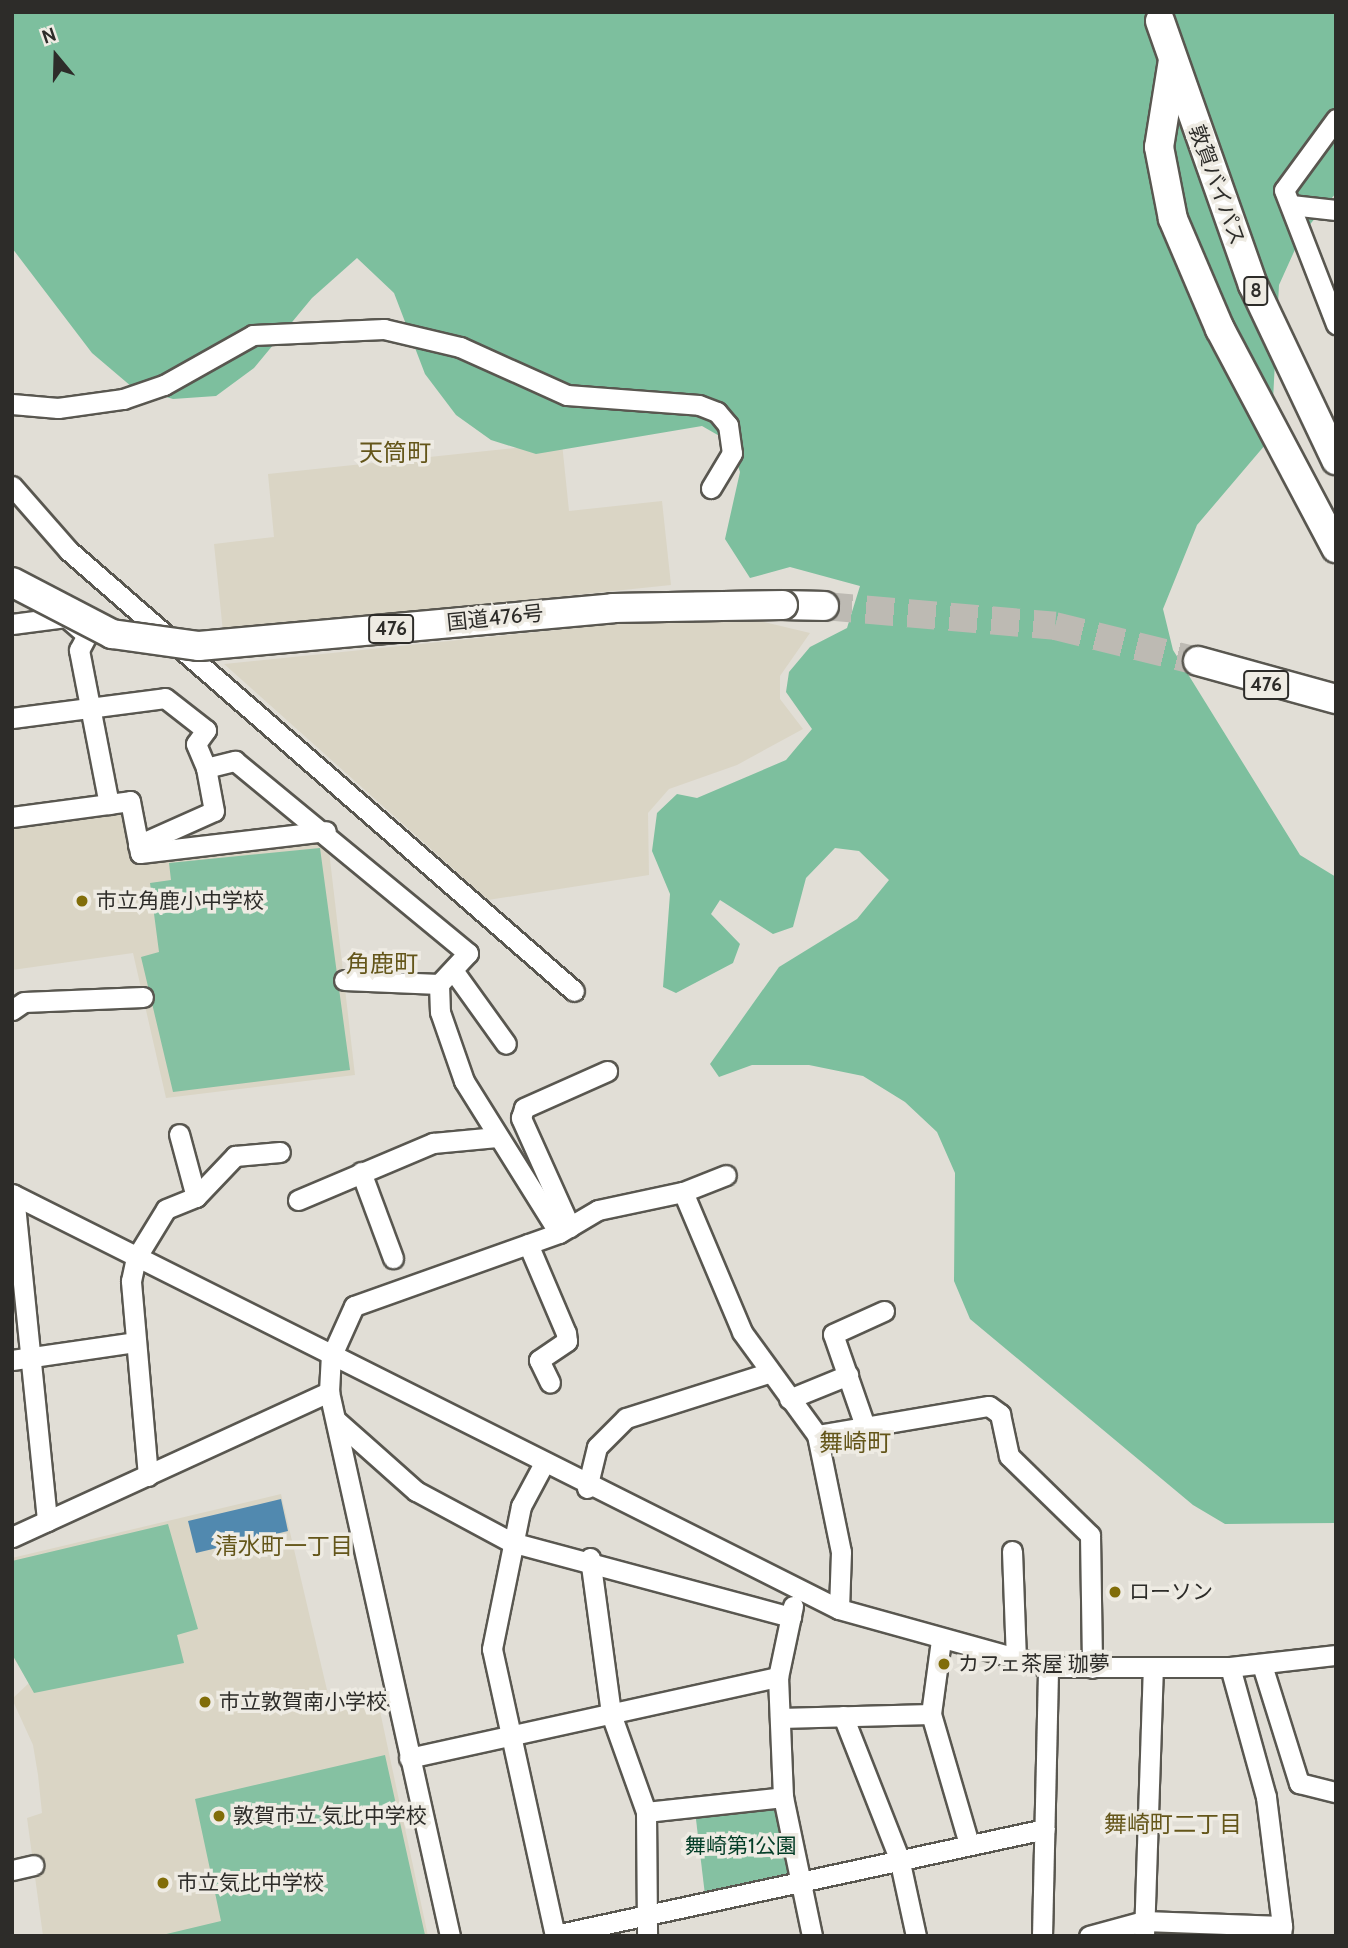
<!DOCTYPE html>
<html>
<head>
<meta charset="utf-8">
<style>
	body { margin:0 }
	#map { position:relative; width:1348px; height:1948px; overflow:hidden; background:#e1ded6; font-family:Cabin,"Noto Sans JP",sans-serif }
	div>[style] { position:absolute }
	.built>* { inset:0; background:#dad5c5 }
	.green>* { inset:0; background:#85c1a2 }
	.forest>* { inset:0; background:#7dbf9e }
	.water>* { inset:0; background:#5189af }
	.highway-tunnel>* { height:28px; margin-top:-14px; transform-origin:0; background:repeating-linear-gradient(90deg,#bdbab3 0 28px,transparent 0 42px) }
	.roads { filter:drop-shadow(2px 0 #595750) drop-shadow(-2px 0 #595750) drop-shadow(0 2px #595750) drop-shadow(0 -2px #595750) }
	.minor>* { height:19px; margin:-9.5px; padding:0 9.5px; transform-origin:9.5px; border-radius:9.5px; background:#fff }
	.highway>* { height:28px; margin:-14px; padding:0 14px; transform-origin:14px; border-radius:14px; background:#fff }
	.bridges { filter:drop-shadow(2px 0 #595750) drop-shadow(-2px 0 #595750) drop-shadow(0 2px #595750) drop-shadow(0 -2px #595750) }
	.highway-bridge>* { height:28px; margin:-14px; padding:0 14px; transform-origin:14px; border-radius:14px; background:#fff }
	.dots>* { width:19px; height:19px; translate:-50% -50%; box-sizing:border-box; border:4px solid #eeebe3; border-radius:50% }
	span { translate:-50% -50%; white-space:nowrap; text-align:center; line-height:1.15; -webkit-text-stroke:7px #eeebe3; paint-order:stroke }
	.shield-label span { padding:2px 5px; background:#eeebe3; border:2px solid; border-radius:5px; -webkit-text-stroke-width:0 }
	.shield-label { font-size:19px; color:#2d2c29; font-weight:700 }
	.street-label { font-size:21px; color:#2d2c29 }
	.poi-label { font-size:21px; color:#2d2c29 }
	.left { translate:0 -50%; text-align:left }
	.park-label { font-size:21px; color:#033d27 }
	.neighbourhood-label { font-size:23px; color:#64561a }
	.quarter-label { font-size:24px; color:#64561a }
	.frame { position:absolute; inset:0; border:14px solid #2d2c29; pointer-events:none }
	.north { position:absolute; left:21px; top:21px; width:70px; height:70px; -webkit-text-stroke:5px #eeebe3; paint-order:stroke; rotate:341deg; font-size:19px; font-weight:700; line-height:28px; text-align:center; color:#2d2c29 }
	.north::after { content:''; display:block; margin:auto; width:24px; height:32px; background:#2d2c29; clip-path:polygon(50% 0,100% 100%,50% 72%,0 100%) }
</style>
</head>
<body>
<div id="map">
	<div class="built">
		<div style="clip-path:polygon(562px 443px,569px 511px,662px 501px,671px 585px,223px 632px,214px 544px,274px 537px,268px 474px)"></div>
		<div style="clip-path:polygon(694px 616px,748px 618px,810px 633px,780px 676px,780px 699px,803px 729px,737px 765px,669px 789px,648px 813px,649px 875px,488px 900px,224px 664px)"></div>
		<div style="clip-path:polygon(125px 810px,134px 860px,328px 842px,355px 1075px,166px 1098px,133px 953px,12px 970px,12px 826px)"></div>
		<div style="clip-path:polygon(281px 1494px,331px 1707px,377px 1697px,428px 1936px,43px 1936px,27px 1818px,42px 1813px,38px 1775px,33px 1745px,12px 1699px,29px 1683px,12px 1655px,12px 1558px)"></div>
	</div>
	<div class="green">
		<div style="clip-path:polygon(320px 848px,350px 1070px,173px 1092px,141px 957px,159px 952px,150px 883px,171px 880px,169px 863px)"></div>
		<div style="clip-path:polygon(168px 1524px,198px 1629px,177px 1635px,184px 1663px,34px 1693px,12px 1654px,12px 1561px)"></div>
		<div style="clip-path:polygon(385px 1755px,425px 1935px,158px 1936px,221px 1921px,195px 1799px)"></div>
		<div style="clip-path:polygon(775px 1805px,788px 1872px,782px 1879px,705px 1895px,695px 1811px)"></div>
	</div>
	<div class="forest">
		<div style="clip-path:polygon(12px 12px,1336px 12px,1336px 193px,1302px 234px,1279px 285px,1271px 438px,1197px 525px,1163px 609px,1173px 650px,1300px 855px,1336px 877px,1336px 1523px,1225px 1524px,1193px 1505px,970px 1319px,954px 1281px,955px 1173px,937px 1132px,905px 1102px,863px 1076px,809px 1065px,752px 1065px,719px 1077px,710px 1064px,779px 967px,857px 919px,889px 880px,859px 851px,835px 848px,806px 878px,793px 927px,773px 934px,720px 900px,711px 914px,740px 944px,733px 963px,676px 993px,663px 987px,670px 894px,652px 851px,657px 813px,677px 794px,697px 798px,786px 760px,812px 729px,786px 692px,789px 672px,810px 647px,847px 628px,860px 586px,790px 567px,750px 578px,725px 539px,740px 472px,730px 442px,702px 426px,536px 454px,491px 440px,456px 415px,425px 374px,394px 293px,357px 258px,312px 298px,254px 368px,216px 396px,173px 399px,132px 387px,92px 353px,12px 248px)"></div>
	</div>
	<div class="water">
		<div style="clip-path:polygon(281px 1499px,288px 1531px,196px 1553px,188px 1521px)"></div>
	</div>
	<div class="highway-tunnel">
		<div style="left:824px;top:606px;width:232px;rotate:4.9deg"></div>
		<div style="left:1055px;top:626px;width:147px;rotate:13.8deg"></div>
	</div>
	<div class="roads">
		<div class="minor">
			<div style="left:1336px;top:119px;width:88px;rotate:126.2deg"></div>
			<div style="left:1284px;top:190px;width:144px;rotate:68.8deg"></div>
			<div style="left:1291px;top:205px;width:45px;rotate:6.3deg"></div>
			<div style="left:12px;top:404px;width:46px;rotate:5deg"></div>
			<div style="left:58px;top:408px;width:66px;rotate:-7.9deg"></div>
			<div style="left:123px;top:399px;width:43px;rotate:-18.9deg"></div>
			<div style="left:164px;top:385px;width:102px;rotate:-29.3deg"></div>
			<div style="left:253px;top:335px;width:131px;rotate:-2.6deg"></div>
			<div style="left:384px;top:329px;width:78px;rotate:13.3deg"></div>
			<div style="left:460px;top:347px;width:117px;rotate:24.2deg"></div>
			<div style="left:567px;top:395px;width:132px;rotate:4.3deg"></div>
			<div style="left:699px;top:405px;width:19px;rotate:21deg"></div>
			<div style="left:717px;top:412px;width:17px;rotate:50deg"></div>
			<div style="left:728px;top:425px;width:28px;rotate:82deg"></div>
			<div style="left:732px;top:453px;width:41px;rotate:121deg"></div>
			<div style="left:12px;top:486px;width:85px;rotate:48.8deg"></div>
			<div style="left:68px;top:550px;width:671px;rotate:41.07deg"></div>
			<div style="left:12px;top:624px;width:54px;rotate:-7.4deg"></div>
			<div style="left:66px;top:617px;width:28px;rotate:41deg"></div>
			<div style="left:87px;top:635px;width:17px;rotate:118deg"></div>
			<div style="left:79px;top:650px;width:157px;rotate:79deg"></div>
			<div style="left:12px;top:718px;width:154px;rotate:-7.4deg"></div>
			<div style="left:165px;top:698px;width:52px;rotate:38deg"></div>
			<div style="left:206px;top:730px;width:17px;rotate:126deg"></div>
			<div style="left:196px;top:744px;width:26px;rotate:67deg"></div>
			<div style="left:206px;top:768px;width:30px;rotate:-14deg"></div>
			<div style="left:235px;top:761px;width:302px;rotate:39.5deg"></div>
			<div style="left:468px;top:953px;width:42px;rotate:133.1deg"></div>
			<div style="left:439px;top:984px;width:95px;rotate:-177.6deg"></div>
			<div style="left:12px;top:817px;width:119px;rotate:-7.7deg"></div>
			<div style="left:130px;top:801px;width:53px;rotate:79.1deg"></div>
			<div style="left:140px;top:853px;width:187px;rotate:-6.7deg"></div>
			<div style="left:138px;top:845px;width:83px;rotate:-24.1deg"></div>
			<div style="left:214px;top:811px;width:44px;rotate:-100.5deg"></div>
			<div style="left:455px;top:973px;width:87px;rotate:54.3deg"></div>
			<div style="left:439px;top:984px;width:28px;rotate:88deg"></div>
			<div style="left:440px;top:1012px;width:73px;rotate:70.8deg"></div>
			<div style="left:464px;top:1081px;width:179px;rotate:58deg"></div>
			<div style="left:12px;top:1010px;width:14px;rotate:-34deg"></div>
			<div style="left:24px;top:1002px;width:119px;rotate:-2.4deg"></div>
			<div style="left:361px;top:1172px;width:92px;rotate:69.6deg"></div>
			<div style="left:683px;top:1192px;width:46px;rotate:-21.6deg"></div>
			<div style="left:12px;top:1194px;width:925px;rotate:26.65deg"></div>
			<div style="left:839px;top:1609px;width:217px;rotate:15.5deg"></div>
			<div style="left:1048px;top:1667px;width:182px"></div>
			<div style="left:1230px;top:1667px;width:107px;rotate:-6.5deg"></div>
			<div style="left:14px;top:1195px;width:328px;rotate:84.2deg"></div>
			<div style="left:196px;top:1197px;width:57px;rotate:-46.4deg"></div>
			<div style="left:235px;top:1156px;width:45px;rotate:-5.1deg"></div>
			<div style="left:298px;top:1200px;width:147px;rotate:-22.9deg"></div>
			<div style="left:433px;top:1143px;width:64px;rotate:-5.4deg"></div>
			<div style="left:570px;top:1227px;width:120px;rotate:-114.2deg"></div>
			<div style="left:521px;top:1118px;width:10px;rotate:-73deg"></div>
			<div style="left:524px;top:1108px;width:91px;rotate:-24deg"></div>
			<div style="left:528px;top:1244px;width:97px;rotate:66.9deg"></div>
			<div style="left:566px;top:1333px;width:8px;rotate:83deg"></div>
			<div style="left:567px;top:1341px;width:34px;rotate:146deg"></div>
			<div style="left:539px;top:1360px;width:25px;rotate:64deg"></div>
			<div style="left:12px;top:1360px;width:124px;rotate:-8.3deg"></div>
			<div style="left:789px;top:1399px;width:64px;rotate:-22.1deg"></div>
			<div style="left:336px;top:1420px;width:107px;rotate:41.6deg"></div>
			<div style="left:416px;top:1491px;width:108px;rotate:28.2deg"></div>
			<div style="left:511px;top:1542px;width:290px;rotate:15deg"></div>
			<div style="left:865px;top:1426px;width:97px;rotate:-109.2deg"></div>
			<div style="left:833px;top:1334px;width:56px;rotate:-24.3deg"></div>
			<div style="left:817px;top:1435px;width:174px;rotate:-9.6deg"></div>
			<div style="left:989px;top:1406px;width:14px;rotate:36deg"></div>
			<div style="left:1000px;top:1414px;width:43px;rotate:77.9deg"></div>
			<div style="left:1009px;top:1456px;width:113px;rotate:44.3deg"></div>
			<div style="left:1090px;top:1535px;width:133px;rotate:89.1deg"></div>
			<div style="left:543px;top:1465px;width:47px;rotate:118.2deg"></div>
			<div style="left:521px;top:1506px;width:146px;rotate:101.5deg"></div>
			<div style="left:492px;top:1649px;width:294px;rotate:77.6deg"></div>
			<div style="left:148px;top:1476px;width:196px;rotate:-95deg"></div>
			<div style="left:131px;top:1281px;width:24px;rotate:-78deg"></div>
			<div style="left:136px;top:1258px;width:57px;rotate:-58.5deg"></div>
			<div style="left:166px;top:1209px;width:32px;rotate:-22deg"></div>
			<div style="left:196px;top:1197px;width:65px;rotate:-105.1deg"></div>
			<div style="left:587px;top:1488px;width:42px;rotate:-76.3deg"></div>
			<div style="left:597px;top:1447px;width:41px;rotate:-45deg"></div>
			<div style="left:626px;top:1418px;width:149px;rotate:-17.6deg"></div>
			<div style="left:12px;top:1537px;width:349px;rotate:-24.6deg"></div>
			<div style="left:1012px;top:1551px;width:108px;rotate:87.9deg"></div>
			<div style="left:590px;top:1558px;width:157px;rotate:82.3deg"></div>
			<div style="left:611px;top:1714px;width:104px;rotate:70.3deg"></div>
			<div style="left:646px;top:1812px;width:124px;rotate:89.5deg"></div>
			<div style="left:793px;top:1606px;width:73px;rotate:101.9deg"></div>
			<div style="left:778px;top:1677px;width:120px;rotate:87.6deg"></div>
			<div style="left:783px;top:1797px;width:142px;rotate:78.2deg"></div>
			<div style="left:941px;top:1640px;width:75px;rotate:97.7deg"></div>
			<div style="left:931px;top:1714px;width:135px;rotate:73.7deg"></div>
			<div style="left:1262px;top:1665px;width:124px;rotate:72.6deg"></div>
			<div style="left:1299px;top:1783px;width:38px;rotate:14deg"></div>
			<div style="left:1230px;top:1667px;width:135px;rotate:74.5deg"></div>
			<div style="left:1266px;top:1797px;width:130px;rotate:82.9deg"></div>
			<div style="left:843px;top:1716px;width:153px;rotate:68.5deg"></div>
			<div style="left:899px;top:1858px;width:80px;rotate:77.7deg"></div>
			<div style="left:780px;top:1718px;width:151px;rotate:-1.5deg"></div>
			<div style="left:409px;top:1758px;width:378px;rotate:-12.4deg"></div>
			<div style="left:646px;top:1812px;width:138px;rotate:-6.2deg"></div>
			<div style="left:12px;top:1870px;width:22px;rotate:-13deg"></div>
			<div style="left:555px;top:1935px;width:501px;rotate:-12.21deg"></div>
			<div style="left:450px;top:1936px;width:557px;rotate:-102.54deg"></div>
			<div style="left:329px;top:1392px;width:35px;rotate:-87deg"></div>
			<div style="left:331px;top:1357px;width:56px;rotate:-65.7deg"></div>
			<div style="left:354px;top:1306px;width:218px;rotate:-19.6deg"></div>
			<div style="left:559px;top:1233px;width:45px;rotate:-30.5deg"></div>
			<div style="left:598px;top:1210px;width:87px;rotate:-12deg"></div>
			<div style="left:683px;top:1192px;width:152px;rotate:67.1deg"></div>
			<div style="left:742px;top:1332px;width:127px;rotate:53.9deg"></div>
			<div style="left:817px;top:1435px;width:119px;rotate:78.4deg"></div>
			<div style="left:841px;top:1552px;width:57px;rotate:92deg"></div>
			<div style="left:1042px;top:1936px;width:269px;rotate:-88.7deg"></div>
			<div style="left:1089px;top:1936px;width:57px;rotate:-15.3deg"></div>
			<div style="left:1144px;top:1921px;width:138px;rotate:2.1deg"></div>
			<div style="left:1282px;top:1926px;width:10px;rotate:96deg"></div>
			<div style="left:1144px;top:1936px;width:267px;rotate:-88.1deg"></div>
		</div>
		<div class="highway">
			<div style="left:1160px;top:21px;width:280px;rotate:70.6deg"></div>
			<div style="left:1253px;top:285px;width:194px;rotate:64.6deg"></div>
			<div style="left:1173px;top:60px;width:88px;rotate:99.1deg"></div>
			<div style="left:1159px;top:147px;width:73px;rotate:79deg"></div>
			<div style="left:1173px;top:219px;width:120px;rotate:66.9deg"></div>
			<div style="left:1220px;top:329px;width:248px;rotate:62.1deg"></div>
			<div style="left:783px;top:605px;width:41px;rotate:1.4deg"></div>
			<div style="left:1198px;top:661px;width:143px;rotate:15.4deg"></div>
		</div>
	</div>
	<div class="bridges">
		<div class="highway-bridge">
			<div style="left:12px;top:582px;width:113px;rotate:27.5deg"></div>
			<div style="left:112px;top:634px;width:88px;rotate:7.9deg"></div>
			<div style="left:199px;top:646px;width:416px;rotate:-5.2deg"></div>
			<div style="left:613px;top:608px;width:170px;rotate:-1deg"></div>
		</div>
	</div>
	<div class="dots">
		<div style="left:82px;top:901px;background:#816d09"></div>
		<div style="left:1115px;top:1592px;background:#816d09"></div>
		<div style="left:944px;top:1664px;background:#816d09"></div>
		<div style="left:205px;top:1702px;background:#816d09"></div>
		<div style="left:219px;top:1816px;background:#816d09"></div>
		<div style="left:163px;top:1883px;background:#816d09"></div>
	</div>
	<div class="shield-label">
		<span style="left:1256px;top:291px">8</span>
		<span style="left:391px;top:629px">476</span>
		<span style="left:1266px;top:685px">476</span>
	</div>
	<div class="street-label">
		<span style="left:1217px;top:185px;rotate:70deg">敦賀バイパス</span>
		<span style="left:495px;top:618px;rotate:-6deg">国道476号</span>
	</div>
	<div class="poi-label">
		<span class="left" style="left:96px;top:901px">市立角鹿小中学校</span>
		<span class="left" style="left:1129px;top:1592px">ローソン</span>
		<span class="left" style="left:958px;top:1664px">カフェ茶屋 珈夢</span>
		<span class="left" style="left:219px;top:1702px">市立敦賀南小学校</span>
		<span class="left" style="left:233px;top:1816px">敦賀市立 気比中学校</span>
		<span class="left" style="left:177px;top:1883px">市立気比中学校</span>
	</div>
	<div class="park-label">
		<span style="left:741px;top:1846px">舞崎第1公園</span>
	</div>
	<div class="neighbourhood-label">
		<span style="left:284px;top:1546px">清水町一丁目</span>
		<span style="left:1173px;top:1824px">舞崎町二丁目</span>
	</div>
	<div class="quarter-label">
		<span style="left:395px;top:453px">天筒町</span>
		<span style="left:382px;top:964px">角鹿町</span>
		<span style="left:855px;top:1443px">舞崎町</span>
	</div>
	<div class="frame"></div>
	<div class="north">N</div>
</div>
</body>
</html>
